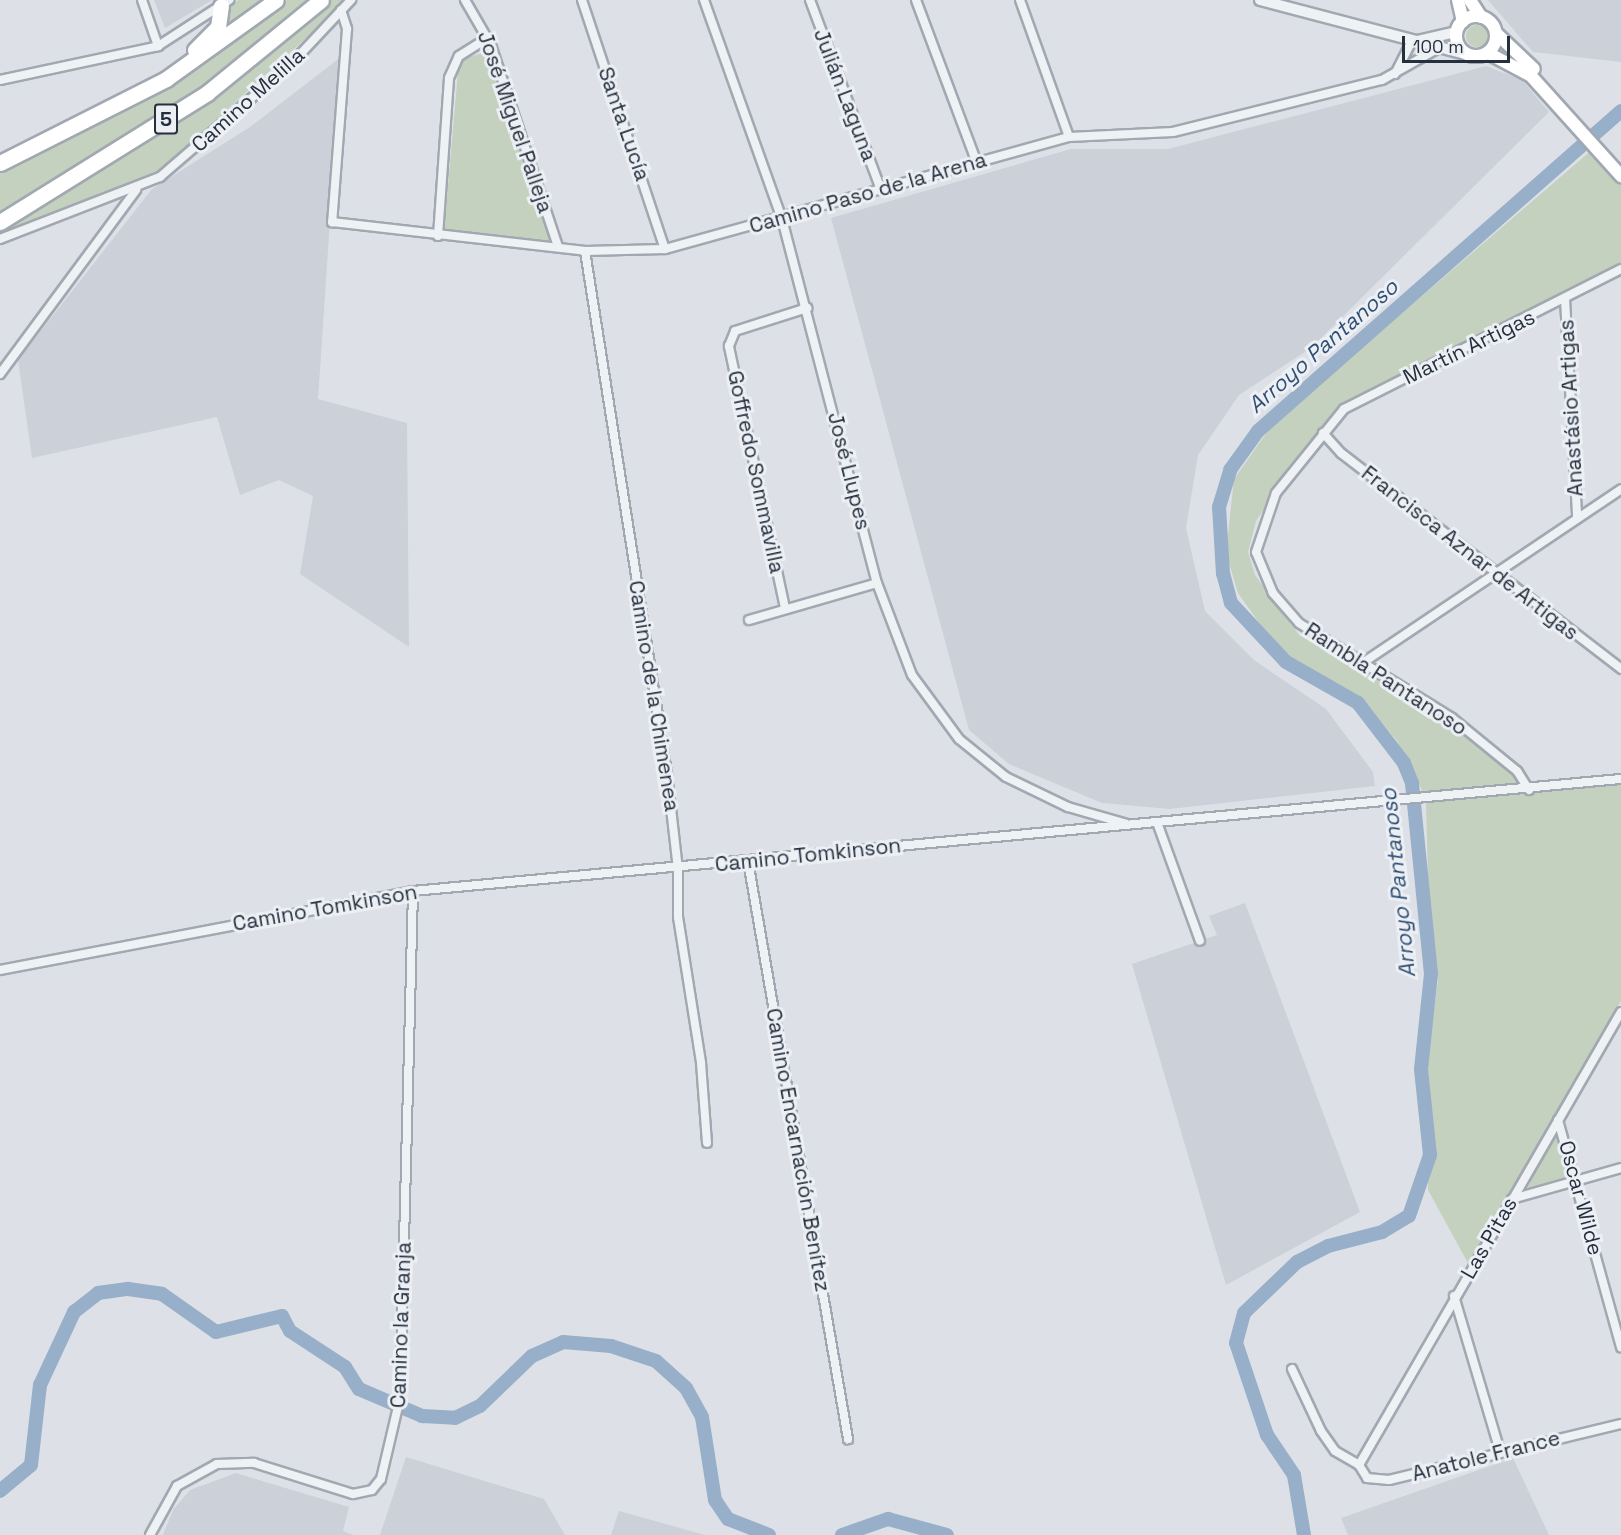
<!DOCTYPE html>
<html>
<head>
<meta charset="utf-8">
<style>
	body { margin:0 }
	#map { position:relative; width:1621px; height:1535px; overflow:hidden; background:#dde1e7; font-family:"Space Grotesk",sans-serif }
	div>[style] { position:absolute }
	.built>* { inset:0; background:#cbd0d9 }
	.green>* { inset:0; background:#c3d1be }
	.round { border-radius:50% }
	.river>* { height:14px; margin:-7px; padding:0 7px; transform-origin:7px; border-radius:7px; background:#97afc8 }
	.roads { filter:drop-shadow(2px 0 #a2a8b1) drop-shadow(-2px 0 #a2a8b1) drop-shadow(0 2px #a2a8b1) drop-shadow(0 -2px #a2a8b1) }
	.minor>* { height:8px; margin:-4px; padding:0 4px; transform-origin:4px; border-radius:4px; background:#eff2f5 }
	.tertiary>* { height:10px; margin:-5px; padding:0 5px; transform-origin:5px; border-radius:5px; background:#eff2f5 }
	.secondary>* { height:12px; margin:-6px; padding:0 6px; transform-origin:6px; border-radius:6px; background:#fff }
	.secondary>.ring { margin:-6px; padding:0; box-sizing:content-box; background:none; border:12px solid #fff; border-radius:50% }
	.trunk>* { height:15px; margin:-7.5px; padding:0 7.5px; transform-origin:7.5px; border-radius:7.5px; background:#fff }
	span { translate:-50% -50%; white-space:nowrap; text-align:center; line-height:1.15; -webkit-text-stroke:6px #ecf0f5; paint-order:stroke }
	.shield-label span { padding:2px 4px; background:#ecf0f5; border:2px solid; border-radius:4px; -webkit-text-stroke-width:0 }
	.shield-label { font-size:20px; color:#262f3e; font-weight:700 }
	.street-label { font-size:21px; color:#262f3e }
	.water-label { font-size:22px; color:#304e72; font-style:italic }
	.scale { position:absolute; left:1402px; top:36px; width:108px; height:27px; box-sizing:border-box; border:3px solid #262f3e; border-top:0; padding-left:8px; font-size:18px; line-height:21px; white-space:nowrap; color:#262f3e; -webkit-text-stroke:4px #ecf0f5; paint-order:stroke }
</style>
</head>
<body>
<div id="map">
	<div class="built">
		<div style="clip-path:polygon(154px 0,212px 0,165px 28px)"></div>
		<div style="clip-path:polygon(1488px 0,1621px 0,1621px 62px,1533px 52px)"></div>
		<div style="clip-path:polygon(341px 57px,318px 399px,407px 423px,409px 647px,300px 574px,313px 496px,279px 480px,240px 495px,217px 417px,32px 458px,18px 360px,152px 189px,250px 127px)"></div>
		<div style="clip-path:polygon(1486px 66px,1522px 80px,1549px 112px,1311px 348px,1239px 395px,1198px 455px,1186px 528px,1205px 611px,1254px 660px,1326px 709px,1373px 772px,1375px 786px,1170px 809px,1102px 803px,1009px 764px,969px 730px,831px 218px,1071px 149px,1168px 149px)"></div>
		<div style="clip-path:polygon(1245px 903px,1360px 1212px,1226px 1285px,1132px 964px,1217px 935px,1209px 916px)"></div>
		<div style="clip-path:polygon(406px 1457px,544px 1499px,565px 1535px,380px 1535px)"></div>
		<div style="clip-path:polygon(1513px 1458px,1549px 1535px,1348px 1535px,1341px 1518px)"></div>
		<div style="clip-path:polygon(236px 1473px,349px 1507px,343px 1531px,353px 1535px,163px 1535px,173px 1510px,190px 1490px)"></div>
		<div style="clip-path:polygon(619px 1511px,705px 1535px,611px 1535px)"></div>
	</div>
	<div class="green">
		<div style="clip-path:polygon(238px 0,266px 0,226px 27px,230px 7px)"></div>
		<div style="clip-path:polygon(287px 0,312px 0,203px 88px,0 216px,0 170px,169px 85px)"></div>
		<div style="clip-path:polygon(331px 0,348px 0,157px 173px,0 234px,212px 97px)"></div>
		<div class="round" style="left:1466px;top:25px;width:22px;height:22px"></div>
		<div style="clip-path:polygon(486px 52px,492px 55px,551px 237px,548px 243px,444px 232px,458px 72px,465px 58px)"></div>
		<div style="clip-path:polygon(1593px 149px,1621px 183px,1621px 265px,1351px 399px,1309px 443px,1256px 521px,1248px 552px,1255px 575px,1299px 635px,1438px 712px,1523px 783px,1423px 792px,1397px 741px,1369px 707px,1277px 648px,1238px 593px,1226px 553px,1234px 479px,1272px 425px)"></div>
		<div style="clip-path:polygon(1621px 780px,1621px 1001px,1469px 1265px,1428px 1190px,1426px 1066px,1438px 981px,1429px 914px,1426px 802px)"></div>
		<div style="clip-path:polygon(1557px 1130px,1571px 1175px,1566px 1181px,1526px 1191px)"></div>
	</div>
	<div class="river">
		<div style="left:0;top:1491px;width:40px;rotate:-40deg"></div>
		<div style="left:31px;top:1465px;width:81px;rotate:-83.6deg"></div>
		<div style="left:40px;top:1385px;width:81px;rotate:-65deg"></div>
		<div style="left:74px;top:1312px;width:31px;rotate:-38deg"></div>
		<div style="left:98px;top:1293px;width:30px;rotate:-8deg"></div>
		<div style="left:128px;top:1289px;width:34px;rotate:8deg"></div>
		<div style="left:162px;top:1294px;width:66px;rotate:35.1deg"></div>
		<div style="left:216px;top:1332px;width:68px;rotate:-13.6deg"></div>
		<div style="left:282px;top:1316px;width:17px;rotate:62deg"></div>
		<div style="left:290px;top:1331px;width:66px;rotate:33.2deg"></div>
		<div style="left:345px;top:1367px;width:26px;rotate:58deg"></div>
		<div style="left:359px;top:1389px;width:69px;rotate:23.2deg"></div>
		<div style="left:422px;top:1416px;width:33px;rotate:3deg"></div>
		<div style="left:455px;top:1418px;width:28px;rotate:-26deg"></div>
		<div style="left:480px;top:1406px;width:72px;rotate:-43.9deg"></div>
		<div style="left:532px;top:1356px;width:34px;rotate:-24deg"></div>
		<div style="left:563px;top:1342px;width:48px;rotate:4.8deg"></div>
		<div style="left:611px;top:1346px;width:47px;rotate:18.4deg"></div>
		<div style="left:656px;top:1361px;width:40px;rotate:42deg"></div>
		<div style="left:686px;top:1388px;width:33px;rotate:61deg"></div>
		<div style="left:702px;top:1417px;width:84px;rotate:81.1deg"></div>
		<div style="left:715px;top:1500px;width:23px;rotate:56deg"></div>
		<div style="left:728px;top:1519px;width:44px;rotate:21.3deg"></div>
		<div style="left:842px;top:1535px;width:49px;rotate:-19.2deg"></div>
		<div style="left:888px;top:1519px;width:61px;rotate:15.2deg"></div>
		<div style="left:1304px;top:1535px;width:61px;rotate:-99.5deg"></div>
		<div style="left:1294px;top:1475px;width:48px;rotate:-124deg"></div>
		<div style="left:1267px;top:1435px;width:97px;rotate:-108.6deg"></div>
		<div style="left:1236px;top:1343px;width:31px;rotate:-75deg"></div>
		<div style="left:1244px;top:1313px;width:74px;rotate:-43.9deg"></div>
		<div style="left:1297px;top:1262px;width:35px;rotate:-27deg"></div>
		<div style="left:1328px;top:1246px;width:56px;rotate:-14.5deg"></div>
		<div style="left:1382px;top:1232px;width:31px;rotate:-31deg"></div>
		<div style="left:1409px;top:1216px;width:65px;rotate:-71deg"></div>
		<div style="left:1430px;top:1155px;width:86px;rotate:-96deg"></div>
		<div style="left:1421px;top:1069px;width:96px;rotate:-84deg"></div>
		<div style="left:1431px;top:974px;width:192px;rotate:-95.7deg"></div>
		<div style="left:1412px;top:783px;width:22px;rotate:-112deg"></div>
		<div style="left:1404px;top:763px;width:76px;rotate:-127.5deg"></div>
		<div style="left:1358px;top:703px;width:83px;rotate:-150.3deg"></div>
		<div style="left:1286px;top:662px;width:81px;rotate:-133deg"></div>
		<div style="left:1231px;top:603px;width:30px;rotate:-105deg"></div>
		<div style="left:1223px;top:574px;width:67px;rotate:-93.4deg"></div>
		<div style="left:1219px;top:507px;width:39px;rotate:-73deg"></div>
		<div style="left:1230px;top:470px;width:48px;rotate:-54.3deg"></div>
		<div style="left:1258px;top:431px;width:484px;rotate:-41.4deg"></div>
	</div>
	<div class="roads">
		<div class="minor">
			<div style="left:142px;top:0;width:49px;rotate:70.8deg"></div>
			<div style="left:465px;top:0;width:52px;rotate:60deg"></div>
			<div style="left:491px;top:45px;width:212px;rotate:71.6deg"></div>
			<div style="left:582px;top:0;width:262px;rotate:71.6deg"></div>
			<div style="left:704px;top:0;width:232px;rotate:70.4deg"></div>
			<div style="left:782px;top:219px;width:376px;rotate:75.4deg"></div>
			<div style="left:877px;top:583px;width:98px;rotate:69.2deg"></div>
			<div style="left:912px;top:675px;width:79px;rotate:53.7deg"></div>
			<div style="left:959px;top:739px;width:60px;rotate:39deg"></div>
			<div style="left:1006px;top:777px;width:69px;rotate:25.8deg"></div>
			<div style="left:1068px;top:807px;width:61px;rotate:16.1deg"></div>
			<div style="left:810px;top:0;width:203px;rotate:69.5deg"></div>
			<div style="left:916px;top:0;width:174px;rotate:69.5deg"></div>
			<div style="left:1020px;top:0;width:145px;rotate:70.3deg"></div>
			<div style="left:341px;top:10px;width:20px;rotate:72deg"></div>
			<div style="left:347px;top:29px;width:194px;rotate:94.4deg"></div>
			<div style="left:332px;top:222px;width:255px;rotate:6.5deg"></div>
			<div style="left:585px;top:251px;width:80px;rotate:-1.4deg"></div>
			<div style="left:665px;top:249px;width:419px;rotate:-15.5deg"></div>
			<div style="left:1069px;top:137px;width:104px;rotate:-2.8deg"></div>
			<div style="left:1173px;top:132px;width:215px;rotate:-14deg"></div>
			<div style="left:1382px;top:80px;width:63px;rotate:-29.4deg"></div>
			<div style="left:1395px;top:74px;width:35px;rotate:-63deg"></div>
			<div style="left:0;top:80px;width:162px;rotate:-12.1deg"></div>
			<div style="left:158px;top:46px;width:85px;rotate:-32.9deg"></div>
			<div style="left:438px;top:236px;width:158px;rotate:-86deg"></div>
			<div style="left:449px;top:78px;width:24px;rotate:-66deg"></div>
			<div style="left:459px;top:56px;width:34px;rotate:-32deg"></div>
			<div style="left:0;top:239px;width:172px;rotate:-21.2deg"></div>
			<div style="left:160px;top:177px;width:173px;rotate:-40.8deg"></div>
			<div style="left:291px;top:64px;width:88px;rotate:-46.8deg"></div>
			<div style="left:585px;top:251px;width:528px;rotate:81.07deg"></div>
			<div style="left:667px;top:773px;width:97px;rotate:83.5deg"></div>
			<div style="left:678px;top:869px;width:48px;rotate:90deg"></div>
			<div style="left:678px;top:917px;width:148px;rotate:81deg"></div>
			<div style="left:701px;top:1063px;width:80px;rotate:85.7deg"></div>
			<div style="left:1565px;top:299px;width:218px;rotate:86.8deg"></div>
			<div style="left:0;top:374px;width:229px;rotate:-53.5deg"></div>
			<div style="left:1323px;top:433px;width:27px;rotate:48deg"></div>
			<div style="left:1341px;top:453px;width:354px;rotate:37.6deg"></div>
			<div style="left:785px;top:608px;width:268px;rotate:-102.1deg"></div>
			<div style="left:729px;top:346px;width:16px;rotate:-68deg"></div>
			<div style="left:735px;top:331px;width:76px;rotate:-17.7deg"></div>
			<div style="left:749px;top:620px;width:133px;rotate:-16.1deg"></div>
			<div style="left:1364px;top:662px;width:310px;rotate:-33.9deg"></div>
			<div style="left:1529px;top:790px;width:22px;rotate:-122deg"></div>
			<div style="left:1517px;top:771px;width:84px;rotate:-140.8deg"></div>
			<div style="left:1452px;top:718px;width:180px;rotate:-148.2deg"></div>
			<div style="left:1299px;top:623px;width:40px;rotate:-131deg"></div>
			<div style="left:1273px;top:593px;width:44px;rotate:-112.5deg"></div>
			<div style="left:1256px;top:552px;width:62px;rotate:-71.3deg"></div>
			<div style="left:1276px;top:493px;width:108px;rotate:-51deg"></div>
			<div style="left:1344px;top:409px;width:310px;rotate:-26.8deg"></div>
			<div style="left:1158px;top:825px;width:123px;rotate:70.1deg"></div>
			<div style="left:748px;top:861px;width:587px;rotate:80.18deg"></div>
			<div style="left:0;top:970px;width:420px;rotate:-10.8deg"></div>
			<div style="left:413px;top:891px;width:1213px;rotate:-5.3deg"></div>
			<div style="left:1558px;top:1120px;width:236px;rotate:74.5deg"></div>
			<div style="left:1512px;top:1199px;width:113px;rotate:-15.9deg"></div>
			<div style="left:1454px;top:1296px;width:162px;rotate:73.5deg"></div>
			<div style="left:1292px;top:1369px;width:68px;rotate:64.9deg"></div>
			<div style="left:1321px;top:1431px;width:24px;rotate:55deg"></div>
			<div style="left:1335px;top:1451px;width:28px;rotate:30deg"></div>
			<div style="left:1359px;top:1465px;width:523px;rotate:-59.96deg"></div>
			<div style="left:1359px;top:1465px;width:15px;rotate:58deg"></div>
			<div style="left:1367px;top:1478px;width:22px;rotate:5deg"></div>
			<div style="left:1389px;top:1480px;width:239px;rotate:-13.6deg"></div>
			<div style="left:150px;top:1535px;width:56px;rotate:-61.1deg"></div>
			<div style="left:177px;top:1486px;width:46px;rotate:-28.8deg"></div>
			<div style="left:217px;top:1464px;width:37px;rotate:-2deg"></div>
			<div style="left:254px;top:1463px;width:104px;rotate:17.4deg"></div>
			<div style="left:353px;top:1494px;width:19px;rotate:-12deg"></div>
			<div style="left:372px;top:1490px;width:14px;rotate:-51deg"></div>
			<div style="left:381px;top:1479px;width:83px;rotate:-76.8deg"></div>
			<div style="left:400px;top:1398px;width:507px;rotate:-88.53deg"></div>
		</div>
		<div class="tertiary">
			<div style="left:1260px;top:0;width:216px;rotate:14.7deg"></div>
			<div style="left:1417px;top:41px;width:40px;rotate:-13deg"></div>
		</div>
		<div class="secondary">
			<div style="left:1458px;top:0;width:22px;rotate:77deg"></div>
			<div style="left:1470px;top:0;width:20px;rotate:57deg"></div>
			<div class="ring" style="left:1456px;top:16px;width:28px;height:28px"></div>
			<div style="left:1496px;top:33px;width:52px;rotate:43.5deg"></div>
			<div style="left:1488px;top:53px;width:49px;rotate:28.1deg"></div>
			<div style="left:1531px;top:76px;width:135px;rotate:48deg"></div>
		</div>
		<div class="trunk">
			<div style="left:195px;top:50px;width:33px;rotate:-45deg"></div>
			<div style="left:218px;top:27px;width:21px;rotate:-82deg"></div>
			<div style="left:0;top:163px;width:186px;rotate:-26.8deg"></div>
			<div style="left:166px;top:79px;width:135px;rotate:-35.7deg"></div>
			<div style="left:0;top:222px;width:244px;rotate:-31.9deg"></div>
			<div style="left:207px;top:93px;width:147px;rotate:-39.2deg"></div>
		</div>
	</div>
	<div class="shield-label">
		<span style="left:166px;top:119px">5</span>
	</div>
	<div class="street-label">
		<span style="left:845px;top:95px;rotate:69deg">Julián Laguna</span>
		<span style="left:248px;top:100px;rotate:-42deg">Camino Melilla</span>
		<span style="left:515px;top:122px;rotate:71deg">José Miguel Palleja</span>
		<span style="left:624px;top:124px;rotate:71deg">Santa Lucía</span>
		<span style="left:868px;top:193px;rotate:-16deg">Camino Paso de la Arena</span>
		<span style="left:1469px;top:347px;rotate:-26deg">Martín Artigas</span>
		<span style="left:1571px;top:408px;rotate:-93deg">Anastásio Artigas</span>
		<span style="left:849px;top:471px;rotate:76deg">José Llupes</span>
		<span style="left:756px;top:472px;rotate:78deg">Goffredo Sommavilla</span>
		<span style="left:1470px;top:553px;rotate:38deg">Francisca Aznar de Artigas</span>
		<span style="left:1386px;top:679px;rotate:33deg">Rambla Pantanoso</span>
		<span style="left:654px;top:696px;rotate:81deg">Camino de la Chimenea</span>
		<span style="left:808px;top:855px;rotate:-6deg">Camino Tomkinson</span>
		<span style="left:325px;top:908px;rotate:-10deg">Camino Tomkinson</span>
		<span style="left:798px;top:1150px;rotate:80deg">Camino Encarnación Benítez</span>
		<span style="left:1581px;top:1198px;rotate:75deg">Oscar Wilde</span>
		<span style="left:1489px;top:1238px;rotate:-60deg">Las Pitas</span>
		<span style="left:401px;top:1325px;rotate:-88deg">Camino la Granja</span>
		<span style="left:1486px;top:1456px;rotate:-14deg">Anatole France</span>
	</div>
	<div class="water-label">
		<span style="left:1323px;top:346px;rotate:-41deg">Arroyo Pantanoso</span>
		<span style="left:1398px;top:883px;rotate:-96deg">Arroyo Pantanoso</span>
	</div>
	<div class="scale">100 m</div>
</div>
</body>
</html>
